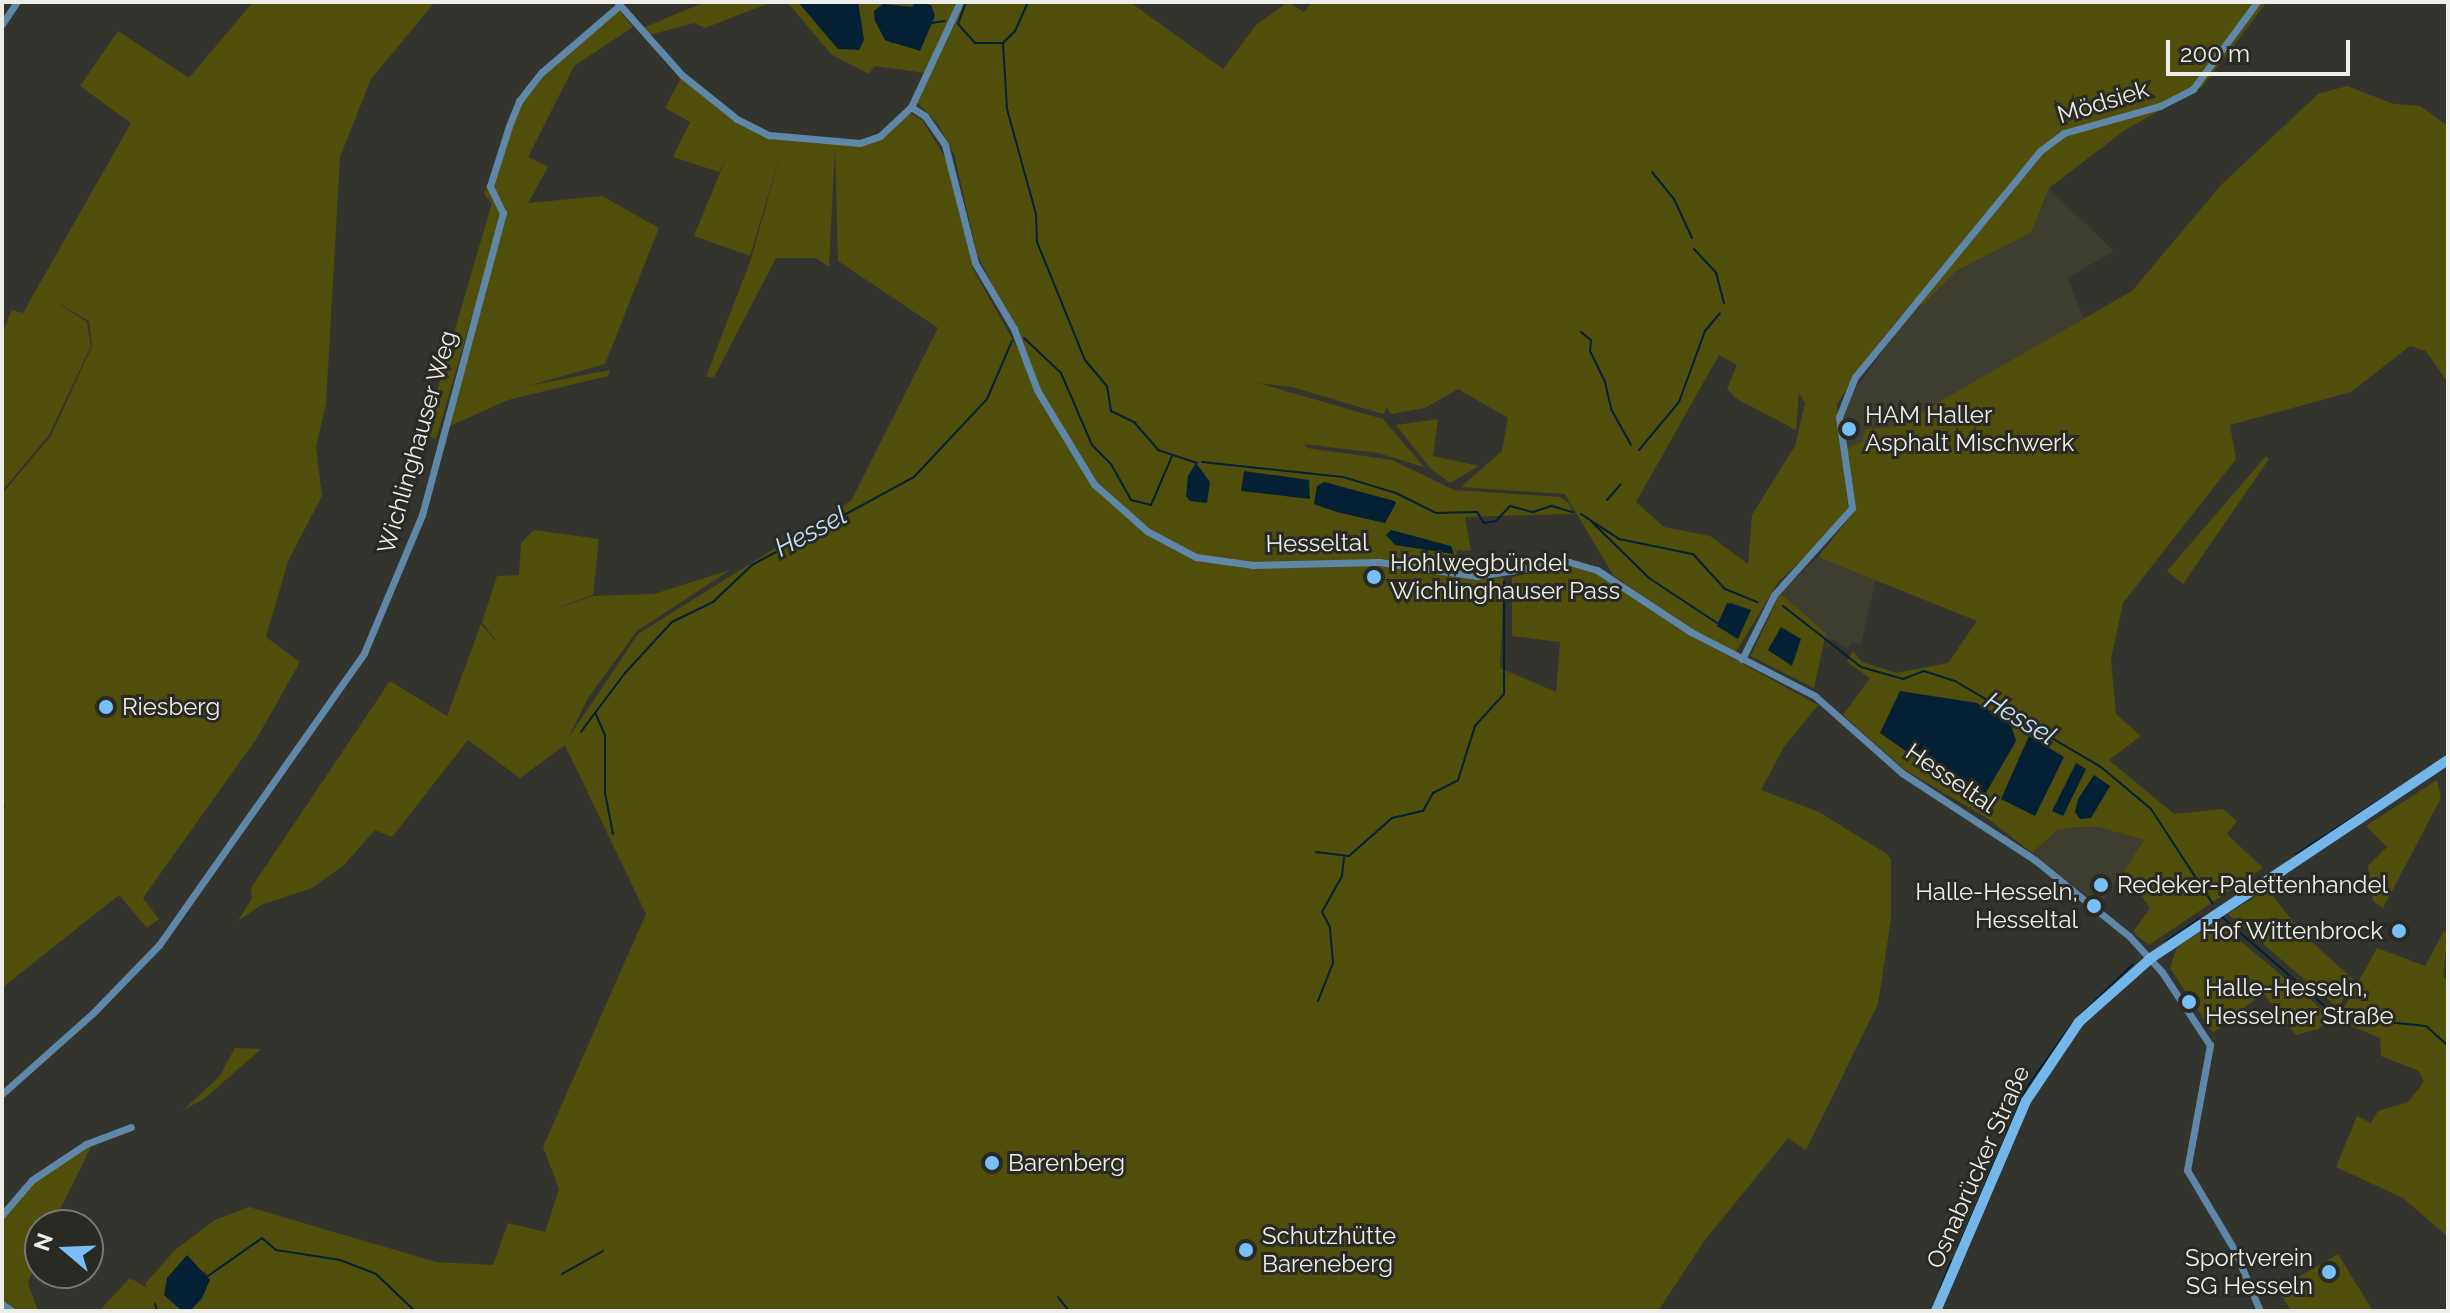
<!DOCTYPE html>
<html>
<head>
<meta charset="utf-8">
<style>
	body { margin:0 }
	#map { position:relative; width:2450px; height:1313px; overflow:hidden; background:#34342e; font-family:Raleway,sans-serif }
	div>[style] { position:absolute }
	.built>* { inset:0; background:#3d3d30 }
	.green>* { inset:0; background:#504e0b }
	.water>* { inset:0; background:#032035 }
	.stream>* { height:2px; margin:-1px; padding:0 1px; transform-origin:1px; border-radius:1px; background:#032035 }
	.minor>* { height:7px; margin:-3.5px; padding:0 3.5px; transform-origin:3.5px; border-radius:3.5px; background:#5f87a8 }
	.secondary>* { height:10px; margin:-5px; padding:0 5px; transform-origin:5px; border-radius:5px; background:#74b6ea }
	.dots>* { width:22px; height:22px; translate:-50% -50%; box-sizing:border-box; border:4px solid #2a2a24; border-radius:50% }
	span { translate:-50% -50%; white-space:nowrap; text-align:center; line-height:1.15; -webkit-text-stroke:6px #2a2a24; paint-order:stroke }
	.street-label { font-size:24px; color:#edede9 }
	.poi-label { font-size:24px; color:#edede9 }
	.left { translate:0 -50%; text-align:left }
	.right { translate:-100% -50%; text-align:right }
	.water-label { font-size:26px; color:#c4e2fb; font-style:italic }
	.frame { position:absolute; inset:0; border:4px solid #edede9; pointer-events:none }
	.north { position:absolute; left:24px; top:1209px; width:80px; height:80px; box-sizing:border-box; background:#2a2a24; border:2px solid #787873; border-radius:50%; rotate:289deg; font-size:22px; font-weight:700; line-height:32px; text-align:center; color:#edede9 }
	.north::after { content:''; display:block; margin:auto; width:28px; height:36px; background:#78bff8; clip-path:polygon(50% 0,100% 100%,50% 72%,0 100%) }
	.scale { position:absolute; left:2166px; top:40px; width:184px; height:36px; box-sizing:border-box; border:4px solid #edede9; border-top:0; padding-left:10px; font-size:24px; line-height:28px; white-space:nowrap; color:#edede9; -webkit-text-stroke:6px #2a2a24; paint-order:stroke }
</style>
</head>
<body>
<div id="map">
	<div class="built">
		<div style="clip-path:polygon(2049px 189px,2114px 251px,2067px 278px,2085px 321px,1895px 427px,1865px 429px,1863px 442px,1845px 449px,1841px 422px,1845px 404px,1918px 302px,1923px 305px,1956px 271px,2031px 233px)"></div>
		<div style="clip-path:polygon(1818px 557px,1876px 580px,1861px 644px,1852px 642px,1848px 649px,1831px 639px,1827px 648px,1825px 633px,1780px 593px)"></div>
		<div style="clip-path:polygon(2080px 827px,2098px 827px,2145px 840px,2100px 906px,2032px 853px,2059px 830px)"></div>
	</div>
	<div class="green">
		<div style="clip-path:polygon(253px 2px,435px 2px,371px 79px,340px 157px,326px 404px,316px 447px,322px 496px,288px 561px,266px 637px,300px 662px,257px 738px,143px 898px,159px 919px,147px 928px,119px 895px,2px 988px,2px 808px,7px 807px,2px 805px,2px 494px,51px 436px,92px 346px,89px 321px,51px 299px,87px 322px,91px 346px,49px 435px,2px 491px,2px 334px,12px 310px,23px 313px,131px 123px,80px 86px,118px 31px,189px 78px)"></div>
		<div style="clip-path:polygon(705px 2px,772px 2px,705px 28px,694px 23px,649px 35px,643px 28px)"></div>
		<div style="clip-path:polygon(evenodd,787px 2px,798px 2px,838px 48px,864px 40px,858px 2px,958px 2px,926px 73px,874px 66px,869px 74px,832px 55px,787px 2px,883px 4px,913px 7px,893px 44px,885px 40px,883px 4px)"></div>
		<div style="clip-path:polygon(evenodd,964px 2px,1130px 2px,1223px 69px,1256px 25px,1288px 2px,1304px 12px,1312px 2px,2267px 2px,2202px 87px,2125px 130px,2049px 188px,2031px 233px,1956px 271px,1923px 305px,1914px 300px,1876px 346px,1837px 404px,1848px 508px,1836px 527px,1778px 582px,1736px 652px,1692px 630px,1613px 575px,1565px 494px,1461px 487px,1502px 451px,1508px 418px,1458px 389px,1425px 408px,1391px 414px,1387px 407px,1383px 414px,1292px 387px,1258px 383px,1383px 419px,1424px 467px,1378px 453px,1304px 444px,1307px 448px,1392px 460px,1454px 490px,1560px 497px,1569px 503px,1573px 514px,1465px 517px,1471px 551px,1457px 550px,1455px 570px,1446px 567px,1445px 574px,1504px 578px,1500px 668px,1556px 692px,1560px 642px,1512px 636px,1512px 577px,1566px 566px,1591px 570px,1690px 635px,1818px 705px,1784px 747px,1761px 790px,1819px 812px,1887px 854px,1891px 860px,1891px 919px,1878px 1004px,1806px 1150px,1788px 1138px,1705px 1240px,1658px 1311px,190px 1311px,210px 1280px,205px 1271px,164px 1294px,182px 1311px,99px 1311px,130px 1278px,148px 1288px,145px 1284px,175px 1250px,215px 1220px,249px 1207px,436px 1262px,493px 1265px,508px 1223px,545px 1232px,559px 1189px,543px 1147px,646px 914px,565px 745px,520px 778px,468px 740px,392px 837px,375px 830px,344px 865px,312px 888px,261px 905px,238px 921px,252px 898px,251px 888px,390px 681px,447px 716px,481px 624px,500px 646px,482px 622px,497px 576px,519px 575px,521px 543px,534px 530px,599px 539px,593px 595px,547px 612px,594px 596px,654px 594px,730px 570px,637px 631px,588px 698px,567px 740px,638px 634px,851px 501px,938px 328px,838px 261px,835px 147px,829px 267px,816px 258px,776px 258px,714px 377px,706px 377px,751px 259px,782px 149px,750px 256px,694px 236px,726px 158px,719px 172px,673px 157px,690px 122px,665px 108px,681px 78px,769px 137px,867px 145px,910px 113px,922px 120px,946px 159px,973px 269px,1017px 348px,1027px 355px,977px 254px,954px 154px,937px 123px,916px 101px,964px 2px,1719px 355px,1737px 365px,1727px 389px,1737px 399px,1796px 430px,1799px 393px,1805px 403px,1795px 446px,1752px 515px,1748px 564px,1710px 536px,1664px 527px,1636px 502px,1719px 355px,964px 2px,1324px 482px,1394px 501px,1396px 503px,1385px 523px,1337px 512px,1314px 504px,1324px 482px,964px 2px,1731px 602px,1751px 610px,1736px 639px,1717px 623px,1731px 602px)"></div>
		<div style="clip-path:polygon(618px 9px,633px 27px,574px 66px,528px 157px,548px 167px,528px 203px,602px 196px,659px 228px,605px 364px,528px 386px,610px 370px,608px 376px,508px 400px,443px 429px,505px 204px,436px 439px,424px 435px,492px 203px,484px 194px,521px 103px,565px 52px)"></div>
		<div style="clip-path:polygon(2347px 86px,2394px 104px,2420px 106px,2448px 126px,2448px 383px,2426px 351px,2410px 346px,2351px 392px,2230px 425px,2236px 459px,2123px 603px,2111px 659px,2116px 714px,2141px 736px,2109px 760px,2174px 814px,2223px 809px,2237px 821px,2227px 834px,2263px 868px,2149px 945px,2133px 932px,2150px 908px,2124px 871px,2144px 840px,2098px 827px,2079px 827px,2058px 830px,2032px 853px,1987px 818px,1905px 770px,1843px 715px,1870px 678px,1847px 662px,1853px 651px,1862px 662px,1896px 673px,1948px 663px,1977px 621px,1818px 557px,1855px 511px,1845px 449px,1862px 442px,1865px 429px,1895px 427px,2132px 291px,2221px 185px,2318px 94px)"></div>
		<div style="clip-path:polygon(1438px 419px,1433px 456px,1479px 466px,1450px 483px,1430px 468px,1396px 425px)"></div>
		<div style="clip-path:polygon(2266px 456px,2269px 459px,2183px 584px,2167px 571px)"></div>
		<div style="clip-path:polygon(1780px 593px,1826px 633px,1814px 688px,1751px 656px)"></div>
		<div style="clip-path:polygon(2437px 780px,2441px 798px,2383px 908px,2373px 901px,2368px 866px,2387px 847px,2366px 826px)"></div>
		<div style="clip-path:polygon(2267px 889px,2303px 934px,2354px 980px,2338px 1008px,2228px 914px)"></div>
		<div style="clip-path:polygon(2217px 921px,2332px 1018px,2318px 1029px,2296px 1035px,2263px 993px,2213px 1033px,2170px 968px,2177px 947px)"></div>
		<div style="clip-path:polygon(2444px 931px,2448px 933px,2443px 976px,2448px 981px,2448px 1237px,2403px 1198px,2336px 1167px,2357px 1116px,2371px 1123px,2378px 1111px,2408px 1102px,2424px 1082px,2419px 1071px,2381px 1056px,2380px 1038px,2337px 1020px,2377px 948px,2425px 966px)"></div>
		<div style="clip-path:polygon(235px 1048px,261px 1049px,204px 1099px,183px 1110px,219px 1077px)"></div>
		<div style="clip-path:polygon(93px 1143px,52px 1225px,40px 1225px,40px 1249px,28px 1283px,38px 1311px,16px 1311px,2px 1301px,2px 1216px,35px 1180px)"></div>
		<div style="clip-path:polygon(2338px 1254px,2373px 1311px,2291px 1311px,2278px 1289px)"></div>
	</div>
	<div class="water">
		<div style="clip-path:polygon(798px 2px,858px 2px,864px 40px,859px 50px,838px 49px)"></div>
		<div style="clip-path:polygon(915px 2px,931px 5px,935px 16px,920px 51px,885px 40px,875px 21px,874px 11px,883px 4px,912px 7px)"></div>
		<div style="clip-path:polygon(1196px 463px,1210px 482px,1207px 503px,1190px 501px,1186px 496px,1188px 476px)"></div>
		<div style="clip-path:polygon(1244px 471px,1309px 480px,1310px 499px,1241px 491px)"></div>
		<div style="clip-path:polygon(1324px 482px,1394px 501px,1396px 503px,1385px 523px,1337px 512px,1314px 504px,1317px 486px)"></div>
		<div style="clip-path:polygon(1391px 530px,1451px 546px,1454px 554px,1395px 545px,1386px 535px)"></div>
		<div style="clip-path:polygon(1727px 603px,1751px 610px,1738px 639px,1717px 626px)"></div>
		<div style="clip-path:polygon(1781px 627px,1801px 639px,1792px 666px,1768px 650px)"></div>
		<div style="clip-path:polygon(1900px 691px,1977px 703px,2010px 722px,2016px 741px,1980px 803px,1880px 733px)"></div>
		<div style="clip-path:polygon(2029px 736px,2064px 757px,2035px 816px,2001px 799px)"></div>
		<div style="clip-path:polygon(2076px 763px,2086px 769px,2063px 816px,2052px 811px)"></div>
		<div style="clip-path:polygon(2094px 775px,2110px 786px,2091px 818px,2080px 819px,2075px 812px,2078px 799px)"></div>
		<div style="clip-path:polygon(187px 1255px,210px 1280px,202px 1298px,190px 1311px,182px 1311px,164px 1295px,167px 1278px)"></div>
	</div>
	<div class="stream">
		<div style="left:966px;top:2px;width:23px;rotate:110deg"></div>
		<div style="left:958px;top:24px;width:25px;rotate:48deg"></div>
		<div style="left:975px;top:43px;width:26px"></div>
		<div style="left:1028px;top:2px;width:32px;rotate:114deg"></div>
		<div style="left:1015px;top:31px;width:17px;rotate:135deg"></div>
		<div style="left:1003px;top:43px;width:66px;rotate:86.5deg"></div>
		<div style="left:1007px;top:109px;width:109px;rotate:74.6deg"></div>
		<div style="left:1036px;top:214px;width:28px;rotate:88deg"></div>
		<div style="left:1037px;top:242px;width:127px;rotate:67.9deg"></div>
		<div style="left:1085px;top:360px;width:34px;rotate:50deg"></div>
		<div style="left:1107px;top:386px;width:25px;rotate:81deg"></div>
		<div style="left:1111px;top:411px;width:25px;rotate:26deg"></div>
		<div style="left:1134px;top:422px;width:37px;rotate:49deg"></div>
		<div style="left:1158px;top:450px;width:41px;rotate:18.4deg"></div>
		<div style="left:932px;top:23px;width:13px;rotate:-9deg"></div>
		<div style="left:1652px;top:172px;width:35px;rotate:51deg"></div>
		<div style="left:1674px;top:199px;width:43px;rotate:65.2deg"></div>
		<div style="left:1694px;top:249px;width:33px;rotate:47deg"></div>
		<div style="left:1716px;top:273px;width:31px;rotate:75deg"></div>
		<div style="left:1581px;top:332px;width:13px;rotate:39deg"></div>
		<div style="left:1591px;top:340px;width:11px;rotate:95deg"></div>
		<div style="left:1590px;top:351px;width:34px;rotate:64deg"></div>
		<div style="left:1605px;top:382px;width:28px;rotate:77deg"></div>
		<div style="left:1611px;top:409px;width:41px;rotate:60.9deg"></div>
		<div style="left:1024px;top:338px;width:51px;rotate:43.4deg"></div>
		<div style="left:1061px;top:373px;width:78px;rotate:66.7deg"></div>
		<div style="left:1092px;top:445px;width:27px;rotate:45deg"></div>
		<div style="left:1111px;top:464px;width:41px;rotate:60.9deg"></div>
		<div style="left:1131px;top:500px;width:21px;rotate:14deg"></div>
		<div style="left:1151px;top:505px;width:53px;rotate:-66.8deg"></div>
		<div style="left:1639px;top:450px;width:62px;rotate:-50.2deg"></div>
		<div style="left:1679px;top:402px;width:76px;rotate:-69.9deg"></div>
		<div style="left:1705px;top:331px;width:23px;rotate:-50deg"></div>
		<div style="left:1202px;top:462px;width:142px;rotate:6.1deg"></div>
		<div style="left:1343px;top:477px;width:55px;rotate:16.8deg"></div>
		<div style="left:1396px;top:493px;width:45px;rotate:26.6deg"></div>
		<div style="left:1436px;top:513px;width:41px;rotate:-1.4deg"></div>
		<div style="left:1477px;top:512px;width:13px;rotate:58deg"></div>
		<div style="left:1484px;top:523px;width:12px;rotate:-9deg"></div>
		<div style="left:1496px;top:521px;width:21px;rotate:-47deg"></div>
		<div style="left:1510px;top:506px;width:24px;rotate:15deg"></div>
		<div style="left:1533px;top:512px;width:20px;rotate:-18deg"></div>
		<div style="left:1552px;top:506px;width:21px;rotate:17deg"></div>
		<div style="left:1607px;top:500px;width:21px;rotate:-49deg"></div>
		<div style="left:1581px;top:514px;width:45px;rotate:33.3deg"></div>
		<div style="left:1619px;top:539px;width:76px;rotate:11.5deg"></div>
		<div style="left:1693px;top:554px;width:47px;rotate:47.6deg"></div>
		<div style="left:1725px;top:589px;width:35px;rotate:22deg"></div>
		<div style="left:1591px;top:521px;width:81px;rotate:44.5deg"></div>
		<div style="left:1649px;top:578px;width:82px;rotate:33.5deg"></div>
		<div style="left:1783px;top:606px;width:99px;rotate:38deg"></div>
		<div style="left:1861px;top:667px;width:44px;rotate:15.9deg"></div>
		<div style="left:1903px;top:679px;width:22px;rotate:-21deg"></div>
		<div style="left:1924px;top:671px;width:33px;rotate:18deg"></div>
		<div style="left:1955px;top:681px;width:169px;rotate:30.5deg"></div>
		<div style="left:2101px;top:767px;width:65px;rotate:40deg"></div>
		<div style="left:2151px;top:809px;width:113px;rotate:56.9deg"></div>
		<div style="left:581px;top:732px;width:22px;rotate:-54deg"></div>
		<div style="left:613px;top:834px;width:42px;rotate:-101deg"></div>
		<div style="left:605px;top:793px;width:58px;rotate:-90deg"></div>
		<div style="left:605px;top:735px;width:24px;rotate:-114deg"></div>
		<div style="left:595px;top:713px;width:50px;rotate:-53.1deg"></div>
		<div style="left:625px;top:673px;width:69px;rotate:-47.3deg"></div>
		<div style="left:672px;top:622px;width:46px;rotate:-26deg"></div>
		<div style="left:713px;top:602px;width:54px;rotate:-43.5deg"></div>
		<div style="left:752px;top:565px;width:184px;rotate:-28.5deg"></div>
		<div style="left:914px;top:477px;width:107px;rotate:-46.9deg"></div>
		<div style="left:987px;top:399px;width:63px;rotate:-66.7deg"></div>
		<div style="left:1316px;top:852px;width:33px;rotate:7deg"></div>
		<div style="left:1349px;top:856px;width:57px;rotate:-41.5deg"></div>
		<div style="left:1392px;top:818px;width:32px;rotate:-13deg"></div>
		<div style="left:1423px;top:811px;width:21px;rotate:-61deg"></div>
		<div style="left:1433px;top:793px;width:28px;rotate:-27deg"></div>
		<div style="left:1458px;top:780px;width:57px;rotate:-72.5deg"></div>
		<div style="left:1475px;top:726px;width:43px;rotate:-47.8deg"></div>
		<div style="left:1504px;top:694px;width:113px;rotate:-90deg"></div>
		<div style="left:2296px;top:854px;width:111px;rotate:-32.8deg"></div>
		<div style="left:2222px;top:917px;width:148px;rotate:40.9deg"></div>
		<div style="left:2166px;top:941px;width:41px;rotate:-34.1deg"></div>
		<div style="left:1318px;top:1001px;width:41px;rotate:-68.5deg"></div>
		<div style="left:1333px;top:963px;width:36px;rotate:-95deg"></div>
		<div style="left:1330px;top:927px;width:17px;rotate:-118deg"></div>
		<div style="left:1322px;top:912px;width:41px;rotate:-60.9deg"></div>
		<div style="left:1342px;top:876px;width:18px;rotate:-84deg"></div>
		<div style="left:2079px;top:1016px;width:75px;rotate:-43.9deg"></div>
		<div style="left:2340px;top:1017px;width:86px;rotate:6deg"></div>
		<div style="left:2426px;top:1026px;width:30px;rotate:42deg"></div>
		<div style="left:1957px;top:1250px;width:177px;rotate:-66.8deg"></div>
		<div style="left:2027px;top:1087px;width:77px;rotate:-54.5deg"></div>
		<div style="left:562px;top:1274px;width:47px;rotate:-29.3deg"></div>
		<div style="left:208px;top:1276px;width:66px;rotate:-35.1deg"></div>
		<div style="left:262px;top:1238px;width:18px;rotate:41deg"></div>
		<div style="left:276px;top:1250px;width:65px;rotate:8.9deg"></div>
		<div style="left:340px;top:1260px;width:39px;rotate:21deg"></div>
		<div style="left:376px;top:1274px;width:54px;rotate:43.5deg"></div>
		<div style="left:1940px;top:1289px;width:31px;rotate:-68deg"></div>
		<div style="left:1058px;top:1297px;width:18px;rotate:52deg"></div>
		<div style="left:155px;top:1304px;width:7px;rotate:74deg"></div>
	</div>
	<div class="minor">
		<div style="left:618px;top:3px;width:96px;rotate:48.4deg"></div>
		<div style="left:682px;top:75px;width:70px;rotate:38.7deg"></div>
		<div style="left:737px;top:119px;width:36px;rotate:27deg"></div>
		<div style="left:769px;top:135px;width:91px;rotate:5deg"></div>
		<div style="left:860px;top:143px;width:21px;rotate:-19deg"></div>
		<div style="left:880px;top:136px;width:42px;rotate:-43.1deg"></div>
		<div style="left:911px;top:107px;width:116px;rotate:-65deg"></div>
		<div style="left:2px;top:24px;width:27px;rotate:-56deg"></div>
		<div style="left:911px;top:107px;width:17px;rotate:33deg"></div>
		<div style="left:925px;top:116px;width:35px;rotate:55deg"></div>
		<div style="left:945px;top:145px;width:122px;rotate:75.7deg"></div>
		<div style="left:975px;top:263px;width:77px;rotate:59.4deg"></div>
		<div style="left:1014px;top:329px;width:65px;rotate:69.3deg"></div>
		<div style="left:1037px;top:390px;width:110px;rotate:58.8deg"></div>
		<div style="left:1094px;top:484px;width:71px;rotate:41.6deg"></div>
		<div style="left:1147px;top:531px;width:55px;rotate:28deg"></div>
		<div style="left:1196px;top:557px;width:58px;rotate:8deg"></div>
		<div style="left:1253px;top:565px;width:126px;rotate:-1.4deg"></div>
		<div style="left:1379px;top:562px;width:99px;rotate:8.1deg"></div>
		<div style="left:1477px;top:576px;width:93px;rotate:-8.7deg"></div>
		<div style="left:1569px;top:562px;width:29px;rotate:16deg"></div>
		<div style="left:1597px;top:570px;width:113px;rotate:33.4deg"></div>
		<div style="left:1691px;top:632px;width:140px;rotate:27.3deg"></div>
		<div style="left:1815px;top:696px;width:116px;rotate:41.5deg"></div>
		<div style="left:1902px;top:773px;width:159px;rotate:33.2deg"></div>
		<div style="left:2035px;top:860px;width:121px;rotate:39deg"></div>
		<div style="left:2129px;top:936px;width:49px;rotate:47.5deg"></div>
		<div style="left:2162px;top:972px;width:87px;rotate:56.7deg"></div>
		<div style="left:2210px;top:1045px;width:127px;rotate:100.4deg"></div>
		<div style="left:2187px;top:1170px;width:94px;rotate:59.3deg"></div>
		<div style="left:2235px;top:1251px;width:65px;rotate:67.4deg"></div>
		<div style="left:1742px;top:659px;width:72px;rotate:-63.4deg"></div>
		<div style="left:1774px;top:595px;width:117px;rotate:-48.1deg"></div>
		<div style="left:1852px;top:508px;width:92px;rotate:-98.1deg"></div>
		<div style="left:1839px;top:417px;width:43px;rotate:-68.2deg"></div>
		<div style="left:1855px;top:377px;width:292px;rotate:-50.7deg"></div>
		<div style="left:2040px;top:151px;width:30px;rotate:-37deg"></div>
		<div style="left:2064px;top:133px;width:100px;rotate:-15.7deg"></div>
		<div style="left:2160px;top:106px;width:37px;rotate:-27deg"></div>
		<div style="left:2193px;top:89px;width:108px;rotate:-53.7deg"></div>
		<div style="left:2px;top:1094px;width:122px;rotate:-41.7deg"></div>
		<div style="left:93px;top:1013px;width:95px;rotate:-45.9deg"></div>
		<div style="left:159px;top:945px;width:357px;rotate:-54.9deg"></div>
		<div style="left:364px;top:653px;width:150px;rotate:-67.2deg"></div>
		<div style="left:422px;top:515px;width:313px;rotate:-75deg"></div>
		<div style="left:503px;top:213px;width:30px;rotate:-116deg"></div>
		<div style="left:490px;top:186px;width:63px;rotate:-72.4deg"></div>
		<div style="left:509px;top:126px;width:27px;rotate:-68deg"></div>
		<div style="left:519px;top:101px;width:37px;rotate:-52deg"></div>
		<div style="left:542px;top:72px;width:103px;rotate:-40.7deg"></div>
		<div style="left:2px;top:1215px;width:46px;rotate:-49.4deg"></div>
		<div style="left:32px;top:1180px;width:65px;rotate:-33.7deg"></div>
		<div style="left:86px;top:1144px;width:48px;rotate:-20.7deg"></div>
		<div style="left:2px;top:1304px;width:12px;rotate:35deg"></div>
	</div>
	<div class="secondary">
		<div style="left:1936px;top:1311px;width:228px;rotate:-66.8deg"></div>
		<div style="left:2026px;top:1101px;width:95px;rotate:-56.1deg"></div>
		<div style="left:2079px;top:1022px;width:96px;rotate:-41.6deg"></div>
		<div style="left:2151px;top:958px;width:357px;rotate:-33.7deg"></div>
	</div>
	<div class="dots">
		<div style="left:1849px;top:429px;background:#78bff8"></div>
		<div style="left:1374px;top:577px;background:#78bff8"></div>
		<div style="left:106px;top:707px;background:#78bff8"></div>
		<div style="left:2101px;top:885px;background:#78bff8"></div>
		<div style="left:2094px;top:906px;background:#78bff8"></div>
		<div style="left:2399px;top:931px;background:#78bff8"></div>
		<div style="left:2189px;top:1002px;background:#78bff8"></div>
		<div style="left:992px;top:1163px;background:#78bff8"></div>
		<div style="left:1246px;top:1250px;background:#78bff8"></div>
		<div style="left:2329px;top:1272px;background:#78bff8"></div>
	</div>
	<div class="street-label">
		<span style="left:2103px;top:102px;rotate:-17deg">Mödsiek</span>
		<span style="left:417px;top:442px;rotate:-74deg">Wichlinghauser Weg</span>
		<span style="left:1317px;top:543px;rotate:-1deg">Hesseltal</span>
		<span style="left:1951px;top:778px;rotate:34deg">Hesseltal</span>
		<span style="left:1978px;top:1167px;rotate:-66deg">Osnabrücker Straße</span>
	</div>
	<div class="poi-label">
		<span class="left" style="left:1865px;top:429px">HAM Haller<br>Asphalt Mischwerk</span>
		<span class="left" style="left:1390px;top:577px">Hohlwegbündel<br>Wichlinghauser Pass</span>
		<span class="left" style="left:122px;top:707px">Riesberg</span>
		<span class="left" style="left:2117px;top:885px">Redeker-Palettenhandel</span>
		<span class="right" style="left:2078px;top:906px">Halle-Hesseln,<br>Hesseltal</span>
		<span class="right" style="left:2383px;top:931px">Hof Wittenbrock</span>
		<span class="left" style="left:2205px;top:1002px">Halle-Hesseln,<br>Hesselner Straße</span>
		<span class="left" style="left:1008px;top:1163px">Barenberg</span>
		<span class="left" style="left:1262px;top:1250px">Schutzhütte<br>Bareneberg</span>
		<span class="right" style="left:2313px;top:1272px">Sportverein<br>SG Hesseln</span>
	</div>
	<div class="water-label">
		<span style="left:811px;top:532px;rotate:-28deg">Hessel</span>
		<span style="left:2020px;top:719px;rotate:31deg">Hessel</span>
	</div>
	<div class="frame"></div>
	<div class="north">N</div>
	<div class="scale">200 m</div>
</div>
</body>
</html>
